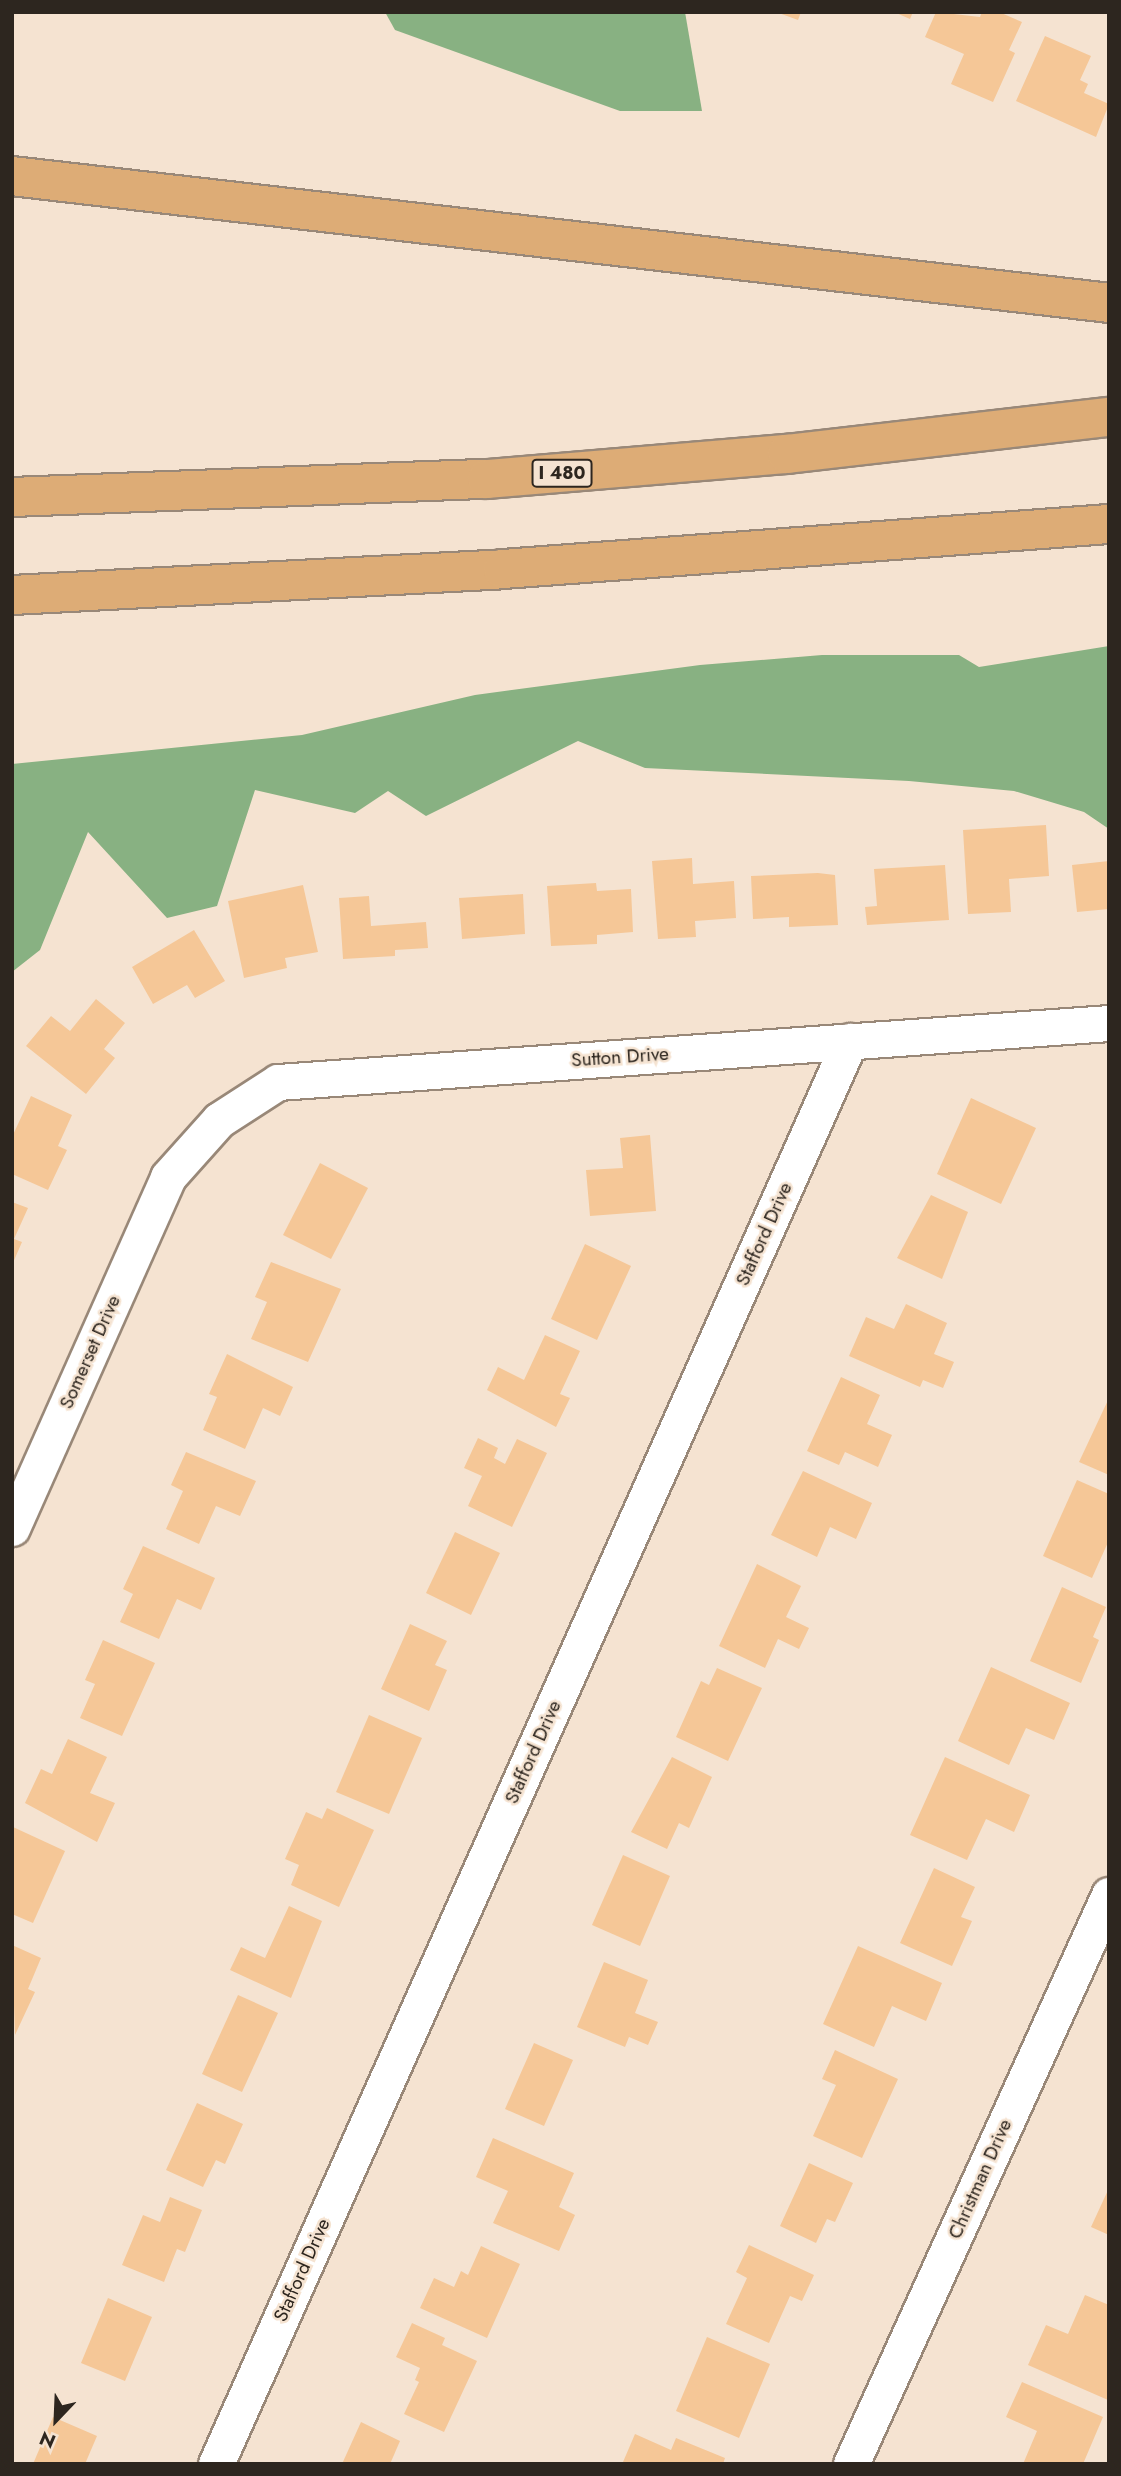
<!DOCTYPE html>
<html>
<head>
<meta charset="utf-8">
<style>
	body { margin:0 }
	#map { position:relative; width:1121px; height:2476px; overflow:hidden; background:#f5e3d1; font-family:Jost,sans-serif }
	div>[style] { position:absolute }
	.forest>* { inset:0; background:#88b182 }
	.building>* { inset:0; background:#f5c797 }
	.roads { filter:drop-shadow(2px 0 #998878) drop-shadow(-2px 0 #998878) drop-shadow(0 2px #998878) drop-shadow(0 -2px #998878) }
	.minor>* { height:35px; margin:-17.5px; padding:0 17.5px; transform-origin:17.5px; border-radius:17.5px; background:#fff }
	.motorway>* { height:38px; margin:-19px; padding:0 19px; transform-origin:19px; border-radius:19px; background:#ddac76 }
	span { translate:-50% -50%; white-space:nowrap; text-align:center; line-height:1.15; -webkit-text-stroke:5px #f5e3d1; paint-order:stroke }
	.shield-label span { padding:2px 5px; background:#f5e3d1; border:2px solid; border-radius:5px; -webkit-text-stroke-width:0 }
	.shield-label { font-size:18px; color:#2d261f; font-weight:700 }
	.street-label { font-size:19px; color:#2d261f }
	.frame { position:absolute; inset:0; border:14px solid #2d261f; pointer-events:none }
	.north { position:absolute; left:21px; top:2385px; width:70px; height:70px; -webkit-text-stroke:5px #f5e3d1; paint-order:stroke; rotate:203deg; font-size:19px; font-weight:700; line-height:28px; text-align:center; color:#2d261f }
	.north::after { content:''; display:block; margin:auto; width:24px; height:32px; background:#2d261f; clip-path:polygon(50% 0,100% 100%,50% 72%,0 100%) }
</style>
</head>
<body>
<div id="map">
	<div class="forest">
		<div style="clip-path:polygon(385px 12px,685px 12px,702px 111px,620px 111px,395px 30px)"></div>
		<div style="clip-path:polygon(1109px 646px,1109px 829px,1084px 812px,1014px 791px,909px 781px,645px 768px,578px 741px,426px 816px,388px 791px,355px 813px,255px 790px,217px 906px,167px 918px,88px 832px,40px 950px,12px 972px,12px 764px,302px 735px,475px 695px,700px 665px,822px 655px,959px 655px,979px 667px)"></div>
	</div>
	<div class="building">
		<div style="clip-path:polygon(776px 12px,801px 12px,798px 20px)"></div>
		<div style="clip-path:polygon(894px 12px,913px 12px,910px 19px)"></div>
		<div style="clip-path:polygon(936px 12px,980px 17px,982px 12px,999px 12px,1022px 22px,1009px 50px,1015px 53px,993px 102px,951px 84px,964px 54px,925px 37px)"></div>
		<div style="clip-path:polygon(1045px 36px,1091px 56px,1080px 80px,1088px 84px,1084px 93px,1109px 104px,1096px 137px,1016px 101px)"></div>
		<div style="clip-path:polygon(1046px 825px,1049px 876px,1009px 879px,1011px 912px,968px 914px,963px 830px)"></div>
		<div style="clip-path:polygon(692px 858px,693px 884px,734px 881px,736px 918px,695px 921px,696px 937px,658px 939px,652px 861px)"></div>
		<div style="clip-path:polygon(1109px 861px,1109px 909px,1077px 912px,1072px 865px)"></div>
		<div style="clip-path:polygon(945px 865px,949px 920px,867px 925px,865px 907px,877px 906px,874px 869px)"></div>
		<div style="clip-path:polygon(818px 873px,835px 875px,838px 925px,789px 927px,789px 917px,753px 919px,751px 876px)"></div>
		<div style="clip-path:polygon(596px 883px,597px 891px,631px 889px,633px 932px,597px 935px,597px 944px,551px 946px,547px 886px)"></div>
		<div style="clip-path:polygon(303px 885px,318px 952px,285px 958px,287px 968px,244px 978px,228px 901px)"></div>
		<div style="clip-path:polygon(523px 894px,525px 934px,462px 939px,459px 898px)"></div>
		<div style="clip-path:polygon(369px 896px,371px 926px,426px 922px,428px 948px,395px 950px,395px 956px,343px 959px,339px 898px)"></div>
		<div style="clip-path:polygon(194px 930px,225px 981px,195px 998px,187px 985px,153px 1004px,132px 967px)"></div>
		<div style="clip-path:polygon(96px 999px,125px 1023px,104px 1049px,115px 1058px,86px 1094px,26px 1046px,51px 1016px,70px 1031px)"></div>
		<div style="clip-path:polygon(31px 1096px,72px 1115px,58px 1146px,67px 1150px,48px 1190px,12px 1174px,12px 1137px)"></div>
		<div style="clip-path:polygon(971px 1098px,1036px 1128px,1001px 1204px,937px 1174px)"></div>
		<div style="clip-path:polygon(650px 1135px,656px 1211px,590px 1216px,586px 1170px,623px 1168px,620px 1138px)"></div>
		<div style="clip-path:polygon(320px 1163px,368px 1188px,331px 1259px,283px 1235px)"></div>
		<div style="clip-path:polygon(931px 1195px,968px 1212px,942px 1279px,897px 1258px)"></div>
		<div style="clip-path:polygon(12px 1202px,28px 1208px,14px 1239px,22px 1242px,12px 1265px)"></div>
		<div style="clip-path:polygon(585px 1244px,631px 1266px,597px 1340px,551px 1319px)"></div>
		<div style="clip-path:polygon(271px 1262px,341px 1289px,308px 1362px,251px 1339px,267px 1302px,255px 1297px)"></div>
		<div style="clip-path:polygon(906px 1304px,947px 1323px,934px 1354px,954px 1362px,943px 1388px,923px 1380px,920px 1387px,849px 1356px,866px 1317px,894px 1329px)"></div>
		<div style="clip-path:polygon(545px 1335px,580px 1351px,560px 1394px,570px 1398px,556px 1427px,487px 1390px,498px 1367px,524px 1380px)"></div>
		<div style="clip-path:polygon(227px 1354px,293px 1387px,280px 1416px,263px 1408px,245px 1449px,203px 1430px,217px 1397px,209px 1394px)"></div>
		<div style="clip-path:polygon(841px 1377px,880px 1395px,867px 1424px,892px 1435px,878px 1467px,845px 1452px,839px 1465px,807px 1451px)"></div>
		<div style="clip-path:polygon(1109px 1398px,1109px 1475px,1079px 1462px)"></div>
		<div style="clip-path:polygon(478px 1438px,498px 1448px,494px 1458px,505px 1464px,517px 1439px,547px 1453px,512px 1527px,468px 1506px,482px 1476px,464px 1468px)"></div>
		<div style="clip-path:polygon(186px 1452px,256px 1481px,240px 1516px,216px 1506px,199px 1544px,166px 1529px,183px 1491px,171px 1485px)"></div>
		<div style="clip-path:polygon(803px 1471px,872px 1503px,856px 1539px,830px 1527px,817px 1557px,771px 1535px)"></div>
		<div style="clip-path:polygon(1077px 1480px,1109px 1494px,1109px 1540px,1092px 1578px,1043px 1556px)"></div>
		<div style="clip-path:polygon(455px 1532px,500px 1553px,471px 1615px,426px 1593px)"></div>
		<div style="clip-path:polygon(143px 1546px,215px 1578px,201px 1610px,177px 1599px,159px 1639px,120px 1622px,133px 1594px,123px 1589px)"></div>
		<div style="clip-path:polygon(757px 1564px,801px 1586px,786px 1617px,809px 1628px,799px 1649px,778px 1639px,765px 1668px,719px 1646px)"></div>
		<div style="clip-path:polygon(1062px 1587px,1106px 1607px,1093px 1637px,1099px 1640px,1081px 1683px,1030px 1661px)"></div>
		<div style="clip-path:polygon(410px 1624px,447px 1641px,435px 1665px,447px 1670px,429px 1711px,381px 1689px)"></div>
		<div style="clip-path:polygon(103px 1640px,155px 1663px,122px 1736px,80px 1718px,95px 1684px,85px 1680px)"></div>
		<div style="clip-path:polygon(991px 1667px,1070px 1703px,1054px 1740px,1026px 1728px,1009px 1765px,958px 1741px)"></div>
		<div style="clip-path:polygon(717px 1668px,762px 1688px,728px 1761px,676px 1737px,701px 1681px,709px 1685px)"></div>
		<div style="clip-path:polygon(369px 1715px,422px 1738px,389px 1814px,336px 1792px)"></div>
		<div style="clip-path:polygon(68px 1739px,107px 1757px,90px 1793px,115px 1803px,97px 1842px,25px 1803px,41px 1769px,52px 1774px)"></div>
		<div style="clip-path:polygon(672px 1757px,712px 1777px,689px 1828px,679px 1823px,667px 1849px,631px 1832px)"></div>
		<div style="clip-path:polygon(945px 1757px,1030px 1795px,1014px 1832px,986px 1819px,967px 1860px,910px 1835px)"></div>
		<div style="clip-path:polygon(327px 1808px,374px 1830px,339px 1907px,291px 1885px,299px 1865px,285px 1859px,306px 1812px,322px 1819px)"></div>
		<div style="clip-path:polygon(13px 1827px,65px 1851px,33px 1923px,12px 1914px)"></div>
		<div style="clip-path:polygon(623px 1855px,670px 1876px,640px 1946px,592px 1925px)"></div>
		<div style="clip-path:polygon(934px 1868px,975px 1887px,961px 1917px,972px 1921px,952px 1966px,900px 1943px)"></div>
		<div style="clip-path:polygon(289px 1906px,322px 1921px,291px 1998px,230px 1970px,241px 1947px,265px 1958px)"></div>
		<div style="clip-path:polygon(12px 1945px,41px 1958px,28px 1989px,35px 1992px,15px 2035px)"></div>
		<div style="clip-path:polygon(858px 1946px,942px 1983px,926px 2021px,892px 2006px,874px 2047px,823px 2024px)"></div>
		<div style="clip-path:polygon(604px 1962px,648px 1980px,635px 2013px,658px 2022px,648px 2045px,629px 2037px,625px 2047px,577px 2027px)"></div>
		<div style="clip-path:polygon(238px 1995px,278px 2013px,242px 2092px,202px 2074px)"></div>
		<div style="clip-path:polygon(534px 2043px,573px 2060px,544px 2126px,505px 2109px)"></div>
		<div style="clip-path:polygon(835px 2050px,898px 2079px,862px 2158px,813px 2136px,836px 2085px,822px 2079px)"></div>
		<div style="clip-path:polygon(197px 2103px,243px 2124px,225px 2164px,216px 2160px,203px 2187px,166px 2170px)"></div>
		<div style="clip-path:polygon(493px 2138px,574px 2173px,559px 2207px,575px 2215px,559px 2251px,493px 2223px,508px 2191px,476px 2177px)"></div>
		<div style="clip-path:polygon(809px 2163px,853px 2183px,835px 2222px,827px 2219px,816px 2243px,780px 2226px)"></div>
		<div style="clip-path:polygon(1109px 2188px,1109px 2235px,1091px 2227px)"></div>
		<div style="clip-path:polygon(170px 2197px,202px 2210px,185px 2252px,177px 2249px,164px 2282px,122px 2265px,143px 2215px,160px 2222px)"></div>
		<div style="clip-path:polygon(749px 2245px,814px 2275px,802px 2301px,790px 2296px,769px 2343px,726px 2324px,747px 2278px,736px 2272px)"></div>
		<div style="clip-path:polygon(481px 2246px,520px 2264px,487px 2338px,420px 2308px,434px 2278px,454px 2287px,461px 2271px,468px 2275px)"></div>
		<div style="clip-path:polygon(1085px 2295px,1109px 2305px,1108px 2400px,1028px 2365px,1046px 2325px,1068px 2334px)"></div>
		<div style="clip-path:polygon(108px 2298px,152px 2317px,125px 2381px,81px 2363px)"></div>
		<div style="clip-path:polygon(412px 2323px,445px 2338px,442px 2345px,477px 2361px,444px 2432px,404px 2414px,419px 2382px,415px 2380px,420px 2368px,396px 2357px)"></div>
		<div style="clip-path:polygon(707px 2337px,770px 2364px,739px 2438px,676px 2411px)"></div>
		<div style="clip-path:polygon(1022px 2382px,1103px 2417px,1083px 2464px,1023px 2464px,1037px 2431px,1006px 2417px)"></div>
		<div style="clip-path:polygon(53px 2417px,97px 2436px,85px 2464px,33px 2464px)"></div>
		<div style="clip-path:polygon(361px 2422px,400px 2441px,390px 2464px,342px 2464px)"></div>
		<div style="clip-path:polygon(635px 2434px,671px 2450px,676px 2438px,725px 2458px,723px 2464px,628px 2464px,623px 2462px)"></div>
	</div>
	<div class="roads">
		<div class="minor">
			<div style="left:12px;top:1528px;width:384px;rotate:-66deg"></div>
			<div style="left:168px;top:1177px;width:76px;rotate:-48.2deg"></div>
			<div style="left:219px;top:1120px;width:70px;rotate:-32.8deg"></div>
			<div style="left:278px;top:1082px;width:833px;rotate:-4.06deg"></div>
			<div style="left:216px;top:2464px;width:1558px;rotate:-65.99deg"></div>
			<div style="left:851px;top:2464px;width:625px;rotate:-65.61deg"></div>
		</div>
		<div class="motorway">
			<div style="left:12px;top:176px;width:1104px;rotate:6.6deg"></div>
			<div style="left:12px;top:497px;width:475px;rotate:-2.2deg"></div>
			<div style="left:487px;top:479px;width:301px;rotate:-4.8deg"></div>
			<div style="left:787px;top:454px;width:324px;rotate:-6.6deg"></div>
			<div style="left:12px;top:595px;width:492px;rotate:-3deg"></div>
			<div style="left:503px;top:569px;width:608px;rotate:-4.25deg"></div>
		</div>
	</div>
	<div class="shield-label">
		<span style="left:562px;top:473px">I 480</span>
	</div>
	<div class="street-label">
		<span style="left:620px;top:1057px;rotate:-4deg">Sutton Drive</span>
		<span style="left:764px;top:1234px;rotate:-66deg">Stafford Drive</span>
		<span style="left:90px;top:1352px;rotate:-66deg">Somerset Drive</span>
		<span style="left:533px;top:1752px;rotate:-66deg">Stafford Drive</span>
		<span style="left:980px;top:2179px;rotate:-66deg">Christman Drive</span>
		<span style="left:302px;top:2270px;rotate:-66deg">Stafford Drive</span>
	</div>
	<div class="frame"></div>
	<div class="north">N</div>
</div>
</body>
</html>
